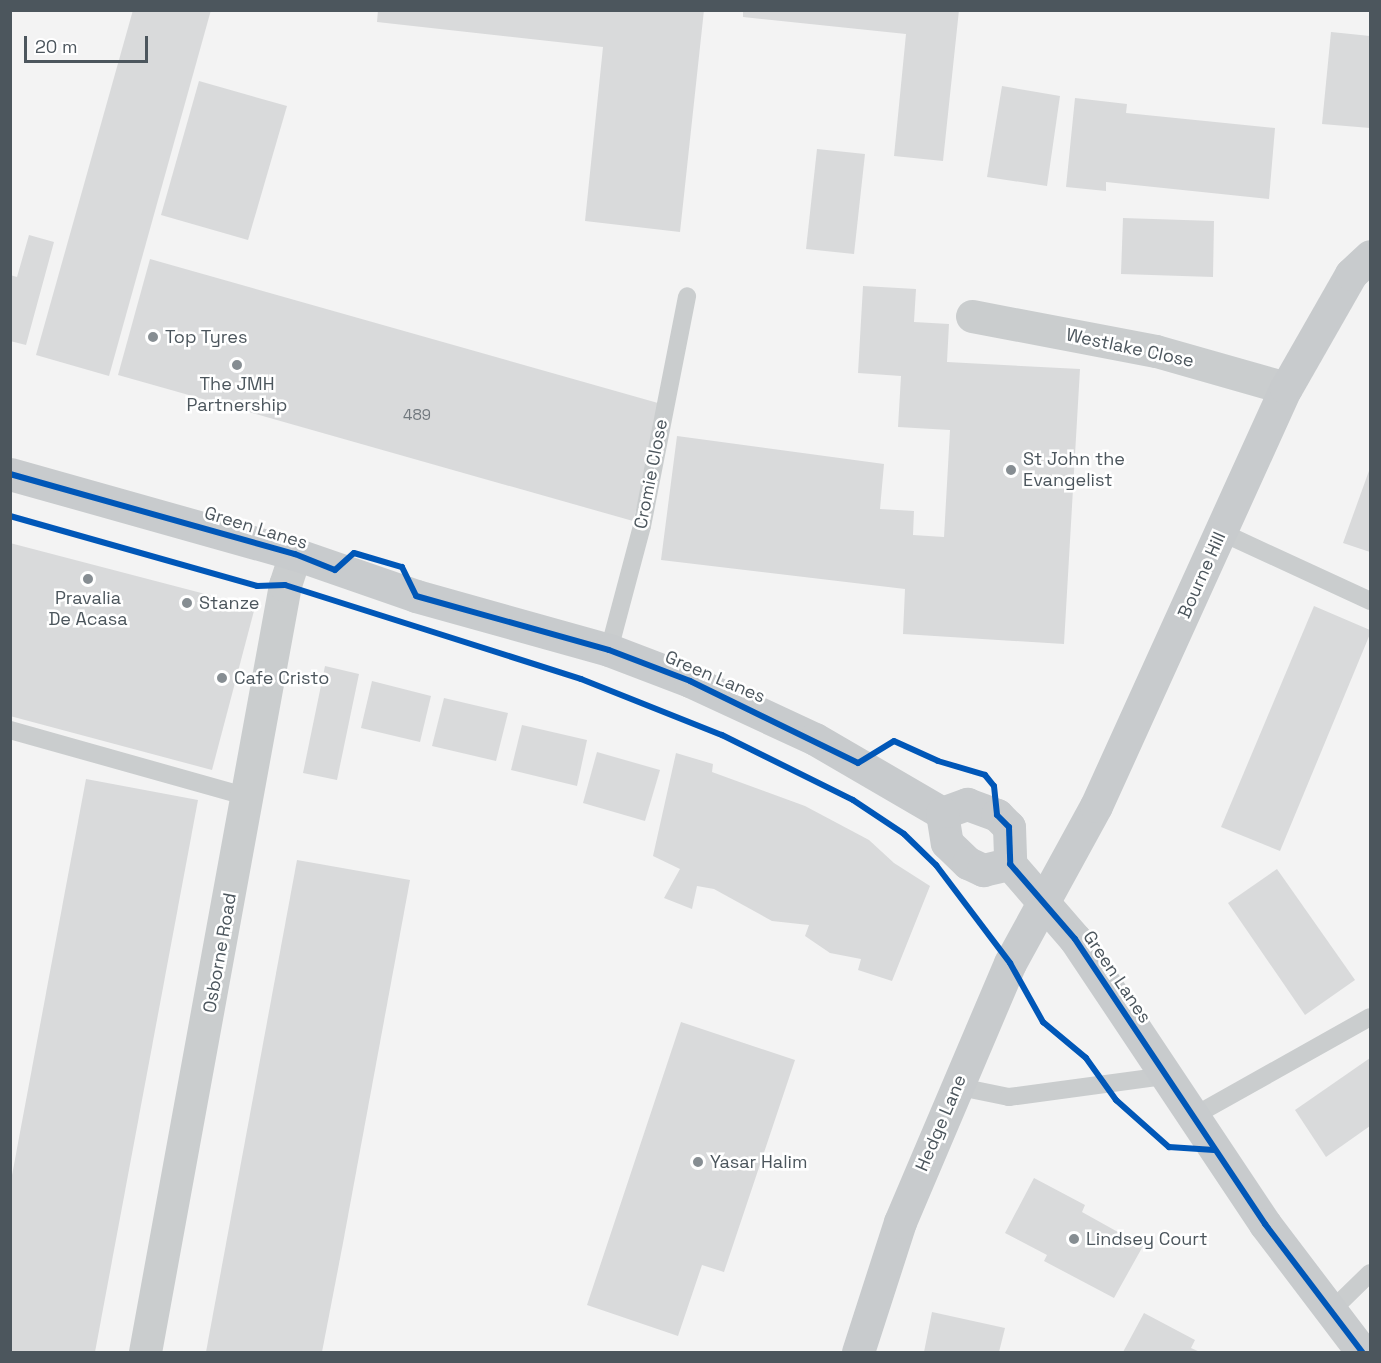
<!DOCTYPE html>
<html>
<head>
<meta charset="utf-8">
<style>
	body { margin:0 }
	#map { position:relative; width:1381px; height:1363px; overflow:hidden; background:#f3f3f3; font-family:"Space Grotesk",sans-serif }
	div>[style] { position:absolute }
	.building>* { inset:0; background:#d9dadb }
	.service>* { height:18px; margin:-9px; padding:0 9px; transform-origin:9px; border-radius:9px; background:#cacdce }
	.minor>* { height:33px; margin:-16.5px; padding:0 16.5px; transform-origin:16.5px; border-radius:16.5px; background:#cacdce }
	.primary>* { height:33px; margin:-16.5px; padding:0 16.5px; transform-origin:16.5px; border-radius:16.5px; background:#c8cbcd }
	.cycleway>* { height:6px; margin:-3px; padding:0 3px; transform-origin:3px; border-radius:3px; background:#0057b8 }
	.dots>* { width:16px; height:16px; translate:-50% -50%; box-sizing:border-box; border:3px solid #fff; border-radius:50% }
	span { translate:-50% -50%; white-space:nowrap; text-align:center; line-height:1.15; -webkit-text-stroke:5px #fff; paint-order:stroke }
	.number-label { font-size:15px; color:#71787e }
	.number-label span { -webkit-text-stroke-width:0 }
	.poi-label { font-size:18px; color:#4c565d }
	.left { translate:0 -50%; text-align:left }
	.street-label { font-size:18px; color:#4c565d }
	.frame { position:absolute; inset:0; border:12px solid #4c565d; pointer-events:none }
	.scale { position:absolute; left:24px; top:36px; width:124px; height:27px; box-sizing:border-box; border:3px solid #4c565d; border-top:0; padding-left:8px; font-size:18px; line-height:21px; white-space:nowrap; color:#4c565d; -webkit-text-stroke:4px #fff; paint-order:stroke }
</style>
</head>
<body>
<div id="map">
	<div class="building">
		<div style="clip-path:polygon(133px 10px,211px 10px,109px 376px,36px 355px)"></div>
		<div style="clip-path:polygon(378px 10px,704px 10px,680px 232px,585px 221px,603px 47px,377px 22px)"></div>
		<div style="clip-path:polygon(743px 10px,959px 10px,943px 161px,894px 156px,906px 34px,743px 17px)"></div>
		<div style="clip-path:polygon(1331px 32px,1370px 36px,1370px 128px,1322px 124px)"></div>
		<div style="clip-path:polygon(199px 81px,287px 106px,248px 240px,161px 215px)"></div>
		<div style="clip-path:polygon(1002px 86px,1060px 96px,1047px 186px,987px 177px)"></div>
		<div style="clip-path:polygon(1075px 98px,1127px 104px,1126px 113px,1275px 128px,1269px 199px,1106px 182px,1106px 191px,1066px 187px)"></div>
		<div style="clip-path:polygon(817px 149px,865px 154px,854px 254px,806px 249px)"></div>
		<div style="clip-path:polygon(1123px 218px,1214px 221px,1213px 277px,1121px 274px)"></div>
		<div style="clip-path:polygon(29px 235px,54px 242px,26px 345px,10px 341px,10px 275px,17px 277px)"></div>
		<div style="clip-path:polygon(150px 259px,665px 405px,633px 521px,118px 375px)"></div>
		<div style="clip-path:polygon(863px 286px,916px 289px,914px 322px,949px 324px,947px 362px,1080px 369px,1064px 644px,903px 634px,905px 589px,661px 560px,677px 436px,884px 464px,880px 509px,914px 511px,913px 535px,944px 537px,950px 430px,898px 427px,901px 376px,858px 373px)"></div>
		<div style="clip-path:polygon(1370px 468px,1370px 552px,1343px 543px)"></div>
		<div style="clip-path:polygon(10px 543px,255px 607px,212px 770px,10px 716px)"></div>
		<div style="clip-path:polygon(1314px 606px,1370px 630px,1370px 634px,1280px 851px,1221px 827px)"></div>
		<div style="clip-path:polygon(325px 666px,359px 674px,337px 780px,303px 773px)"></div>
		<div style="clip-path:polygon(372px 681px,431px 696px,420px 742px,361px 728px)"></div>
		<div style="clip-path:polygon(444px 698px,508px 713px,496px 761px,432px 746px)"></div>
		<div style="clip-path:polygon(522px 725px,587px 740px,577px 786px,511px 770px)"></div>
		<div style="clip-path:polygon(597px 752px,660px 770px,645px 821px,583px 803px)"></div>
		<div style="clip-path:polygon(676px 753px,713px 764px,712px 772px,805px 806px,869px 840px,894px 863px,930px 886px,892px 981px,858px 970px,861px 959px,830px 953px,805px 936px,809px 925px,772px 921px,714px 889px,697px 886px,692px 909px,664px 898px,680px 869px,653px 856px)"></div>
		<div style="clip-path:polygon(86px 779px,198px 800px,95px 1352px,10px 1352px,10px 1186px)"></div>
		<div style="clip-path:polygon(297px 860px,410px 880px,343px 1243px,322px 1352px,206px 1352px)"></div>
		<div style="clip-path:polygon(1277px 869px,1355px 980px,1305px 1015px,1228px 903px)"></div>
		<div style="clip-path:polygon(681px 1022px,795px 1060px,724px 1272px,702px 1265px,678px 1336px,587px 1305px)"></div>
		<div style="clip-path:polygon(1370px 1058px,1370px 1126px,1326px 1157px,1295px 1110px)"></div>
		<div style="clip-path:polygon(1034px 1178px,1085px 1205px,1082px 1212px,1143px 1246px,1114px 1298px,1044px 1261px,1047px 1255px,1005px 1233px)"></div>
		<div style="clip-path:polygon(932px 1312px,1005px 1328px,999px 1352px,924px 1352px)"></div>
		<div style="clip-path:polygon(1144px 1313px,1195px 1340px,1191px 1348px,1200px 1352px,1123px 1352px)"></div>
	</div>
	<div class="service">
		<div style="left:1221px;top:532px;width:164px;rotate:24.8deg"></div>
		<div style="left:609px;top:650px;width:128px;rotate:-75.1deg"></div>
		<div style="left:642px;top:526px;width:234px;rotate:-78.9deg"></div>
		<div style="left:10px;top:730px;width:248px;rotate:15.7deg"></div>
		<div style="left:955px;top:1086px;width:55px;rotate:11.5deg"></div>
		<div style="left:1009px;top:1097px;width:156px;rotate:-7.7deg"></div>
		<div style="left:1192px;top:1117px;width:204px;rotate:-29.3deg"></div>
		<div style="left:1330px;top:1312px;width:56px;rotate:-44.3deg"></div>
	</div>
	<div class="minor">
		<div style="left:972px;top:316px;width:187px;rotate:10.8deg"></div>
		<div style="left:1156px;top:351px;width:135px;rotate:15.9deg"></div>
		<div style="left:145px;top:1352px;width:780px;rotate:-79.66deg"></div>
		<div style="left:285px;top:585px;width:33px;rotate:-72deg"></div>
	</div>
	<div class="primary">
		<div style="left:10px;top:474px;width:296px;rotate:15.7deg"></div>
		<div style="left:295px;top:554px;width:128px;rotate:19.1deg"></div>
		<div style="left:416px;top:596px;width:200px;rotate:15.6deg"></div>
		<div style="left:609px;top:650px;width:87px;rotate:20.9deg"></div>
		<div style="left:690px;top:681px;width:138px;rotate:24.9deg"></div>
		<div style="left:815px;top:739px;width:147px;rotate:30.2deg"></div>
		<div style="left:942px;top:813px;width:27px;rotate:-20deg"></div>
		<div style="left:967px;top:804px;width:32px;rotate:20deg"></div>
		<div style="left:997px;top:815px;width:17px;rotate:45deg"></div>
		<div style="left:1009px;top:827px;width:37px;rotate:88deg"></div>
		<div style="left:1010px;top:864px;width:99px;rotate:49.1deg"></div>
		<div style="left:1075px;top:939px;width:343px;rotate:56.3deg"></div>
		<div style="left:1265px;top:1224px;width:161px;rotate:52.8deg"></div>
		<div style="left:942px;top:813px;width:30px;rotate:81deg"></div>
		<div style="left:947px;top:843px;width:29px;rotate:44deg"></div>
		<div style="left:968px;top:863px;width:17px;rotate:25deg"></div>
		<div style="left:983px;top:870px;width:28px;rotate:-13deg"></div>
		<div style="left:858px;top:1352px;width:137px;rotate:-72.1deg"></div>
		<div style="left:900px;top:1222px;width:281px;rotate:-67deg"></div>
		<div style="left:1010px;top:963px;width:179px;rotate:-61.3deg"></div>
		<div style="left:1096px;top:806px;width:459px;rotate:-65.6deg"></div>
		<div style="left:1286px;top:388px;width:131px;rotate:-60.3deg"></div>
		<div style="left:1351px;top:274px;width:26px;rotate:-43deg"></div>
	</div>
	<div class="cycleway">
		<div style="left:10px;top:474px;width:296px;rotate:15.7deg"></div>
		<div style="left:295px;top:554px;width:43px;rotate:21.8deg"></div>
		<div style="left:335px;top:570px;width:25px;rotate:-42deg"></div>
		<div style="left:354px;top:553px;width:50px;rotate:16.3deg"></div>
		<div style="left:402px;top:567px;width:32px;rotate:64deg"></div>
		<div style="left:416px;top:596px;width:200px;rotate:15.6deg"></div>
		<div style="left:609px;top:650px;width:87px;rotate:20.9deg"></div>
		<div style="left:690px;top:681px;width:187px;rotate:26deg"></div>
		<div style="left:858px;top:763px;width:42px;rotate:-31.4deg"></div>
		<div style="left:894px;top:741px;width:48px;rotate:24.4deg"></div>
		<div style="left:938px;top:761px;width:49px;rotate:16.6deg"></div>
		<div style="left:985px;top:775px;width:14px;rotate:51deg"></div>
		<div style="left:994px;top:786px;width:29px;rotate:84deg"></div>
		<div style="left:997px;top:815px;width:17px;rotate:45deg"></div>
		<div style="left:1009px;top:827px;width:37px;rotate:88deg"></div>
		<div style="left:1010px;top:864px;width:99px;rotate:49.1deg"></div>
		<div style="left:1075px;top:939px;width:343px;rotate:56.3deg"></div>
		<div style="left:1265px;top:1224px;width:161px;rotate:52.8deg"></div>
		<div style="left:10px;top:516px;width:257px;rotate:15.8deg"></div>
		<div style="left:257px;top:586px;width:28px;rotate:-2deg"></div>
		<div style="left:285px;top:585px;width:311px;rotate:17.6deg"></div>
		<div style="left:581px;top:679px;width:152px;rotate:21.7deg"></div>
		<div style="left:722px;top:735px;width:146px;rotate:26.4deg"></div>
		<div style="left:853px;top:800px;width:61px;rotate:33.7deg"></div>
		<div style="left:904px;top:834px;width:45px;rotate:44.1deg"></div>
		<div style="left:936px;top:865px;width:123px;rotate:52.9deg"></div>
		<div style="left:1010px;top:963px;width:68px;rotate:60.8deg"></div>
		<div style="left:1043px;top:1022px;width:56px;rotate:39.9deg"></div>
		<div style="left:1086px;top:1058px;width:52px;rotate:54.5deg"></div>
		<div style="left:1116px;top:1100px;width:71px;rotate:41.6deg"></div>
		<div style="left:1169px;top:1147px;width:45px;rotate:3.8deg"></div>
	</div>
	<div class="dots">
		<div style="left:153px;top:337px;background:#868d92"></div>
		<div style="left:237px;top:365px;background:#868d92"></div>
		<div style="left:1011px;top:470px;background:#868d92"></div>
		<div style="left:88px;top:579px;background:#868d92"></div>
		<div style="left:187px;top:603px;background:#868d92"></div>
		<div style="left:222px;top:678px;background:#868d92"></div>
		<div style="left:698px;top:1162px;background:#868d92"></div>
		<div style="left:1074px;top:1239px;background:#868d92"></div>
	</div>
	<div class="number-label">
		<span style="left:417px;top:415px">489</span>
	</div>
	<div class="poi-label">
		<span class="left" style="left:165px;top:337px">Top Tyres</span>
		<span style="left:237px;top:395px">The JMH<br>Partnership</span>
		<span class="left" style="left:1023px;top:470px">St John the<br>Evangelist</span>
		<span style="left:88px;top:609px">Pravalia<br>De Acasa</span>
		<span class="left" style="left:199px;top:603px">Stanze</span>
		<span class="left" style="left:234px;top:678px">Cafe Cristo</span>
		<span class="left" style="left:710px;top:1162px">Yasar Halim</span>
		<span class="left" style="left:1086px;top:1239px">Lindsey Court</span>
	</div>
	<div class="street-label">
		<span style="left:1130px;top:348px;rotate:12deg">Westlake Close</span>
		<span style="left:651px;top:474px;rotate:-79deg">Cromie Close</span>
		<span style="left:256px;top:528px;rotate:17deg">Green Lanes</span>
		<span style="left:1202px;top:575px;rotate:-66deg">Bourne Hill</span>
		<span style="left:715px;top:677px;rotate:23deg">Green Lanes</span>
		<span style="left:220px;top:953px;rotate:-80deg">Osborne Road</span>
		<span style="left:1117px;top:977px;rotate:56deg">Green Lanes</span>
		<span style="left:941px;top:1123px;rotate:-67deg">Hedge Lane</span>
	</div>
	<div class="frame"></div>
	<div class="scale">20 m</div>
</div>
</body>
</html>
